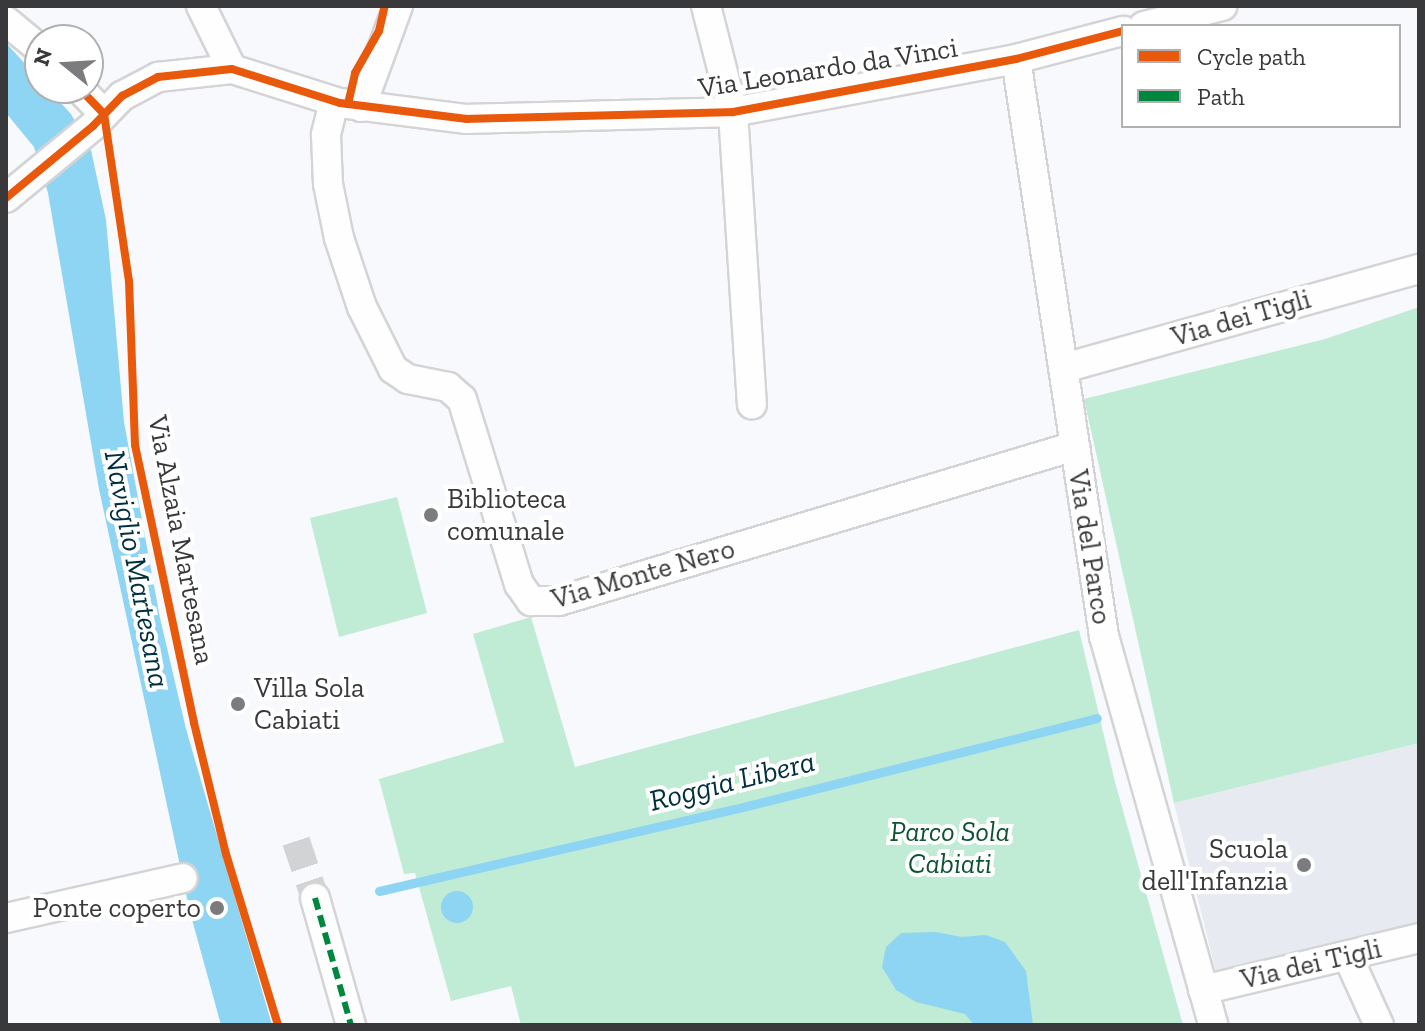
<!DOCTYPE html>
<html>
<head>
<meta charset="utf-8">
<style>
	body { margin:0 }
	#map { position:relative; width:1425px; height:1031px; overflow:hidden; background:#f8f9fc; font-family:"Zilla Slab",serif }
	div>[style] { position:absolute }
	.built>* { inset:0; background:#e8eaf1 }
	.green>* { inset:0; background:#c0ebd4 }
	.water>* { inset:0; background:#8dd5f2 }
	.round { border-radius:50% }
	.stream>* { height:9px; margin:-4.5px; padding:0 4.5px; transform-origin:4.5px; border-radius:4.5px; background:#8dd5f2 }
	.minor-tunnel>* { height:28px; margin-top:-14px; transform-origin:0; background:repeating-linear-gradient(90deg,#d2d3d5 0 28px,transparent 0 42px) }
	.roads { filter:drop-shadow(2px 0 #d4d4d6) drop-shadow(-2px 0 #d4d4d6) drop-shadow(0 2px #d4d4d6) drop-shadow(0 -2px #d4d4d6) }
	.minor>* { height:28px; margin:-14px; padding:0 14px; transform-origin:14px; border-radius:14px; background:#fefeff }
	.quiet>* { height:6px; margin-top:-3px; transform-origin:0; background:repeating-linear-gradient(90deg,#00873e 0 12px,transparent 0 18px) }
	.cycleway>* { height:8px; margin:-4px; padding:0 4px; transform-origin:4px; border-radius:4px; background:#e8590c }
	.dots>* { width:22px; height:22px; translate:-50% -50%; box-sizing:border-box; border:4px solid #fff; border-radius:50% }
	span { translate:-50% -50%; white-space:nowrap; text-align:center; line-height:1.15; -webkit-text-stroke:8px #fff; paint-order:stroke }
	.street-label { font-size:28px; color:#39393b }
	.poi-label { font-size:28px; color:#39393b }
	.left { translate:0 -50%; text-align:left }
	.right { translate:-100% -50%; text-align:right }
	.park-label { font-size:28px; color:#0d5233; font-style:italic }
	.water-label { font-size:30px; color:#002f3e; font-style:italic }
	.frame { position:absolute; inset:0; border:8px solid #39393b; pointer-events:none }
	.legend { position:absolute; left:1121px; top:24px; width:280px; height:104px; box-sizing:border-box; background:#fff; border:2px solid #b0b0b1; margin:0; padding:10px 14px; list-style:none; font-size:24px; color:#39393b }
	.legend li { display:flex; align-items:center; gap:16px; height:40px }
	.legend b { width:40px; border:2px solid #b0b0b1 }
	.north { position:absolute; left:24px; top:24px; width:80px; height:80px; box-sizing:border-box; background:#fff; border:2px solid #b0b0b1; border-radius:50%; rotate:288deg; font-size:22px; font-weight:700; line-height:32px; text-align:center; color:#39393b }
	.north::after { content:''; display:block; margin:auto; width:28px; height:36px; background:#7c7c7f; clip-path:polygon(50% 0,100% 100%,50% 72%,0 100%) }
</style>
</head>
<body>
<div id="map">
	<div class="built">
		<div style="clip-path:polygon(1419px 743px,1419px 927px,1217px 976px,1174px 803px)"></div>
	</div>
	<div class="green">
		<div style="clip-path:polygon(1419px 307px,1419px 743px,1174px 803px,1084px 399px,1325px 339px)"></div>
		<div style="clip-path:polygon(397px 497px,427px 613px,339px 637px,310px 518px)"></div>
		<div style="clip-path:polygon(531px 617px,575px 767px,1079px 630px,1115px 782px,1183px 1025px,521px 1025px,511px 986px,451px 1001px,415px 873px,404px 874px,379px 779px,504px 742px,473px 634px)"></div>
	</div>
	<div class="water">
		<div style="clip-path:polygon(6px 43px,40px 80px,40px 88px,47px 88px,71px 114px,91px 150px,106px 220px,124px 422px,160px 618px,186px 729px,272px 1025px,221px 1025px,190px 912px,99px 489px,48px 193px,34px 147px,6px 113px)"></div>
		<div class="round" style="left:441px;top:891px;width:32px;height:32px"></div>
		<div style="clip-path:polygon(935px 932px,962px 937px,986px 935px,1005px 942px,1026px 971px,1033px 1025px,974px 1025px,965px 1014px,916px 1002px,896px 990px,882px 967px,886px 947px,901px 933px)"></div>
	</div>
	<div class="stream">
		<div style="left:379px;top:891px;width:365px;rotate:-13deg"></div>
		<div style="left:735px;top:809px;width:373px;rotate:-14.1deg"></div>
	</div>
	<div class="minor-tunnel">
		<div style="left:296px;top:841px;width:60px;rotate:71.6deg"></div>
	</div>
	<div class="roads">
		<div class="minor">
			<div style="left:201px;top:6px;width:70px;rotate:63.8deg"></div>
			<div style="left:706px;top:6px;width:109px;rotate:75.7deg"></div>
			<div style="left:733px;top:112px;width:293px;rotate:86.3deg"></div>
			<div style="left:6px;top:21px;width:44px;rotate:39.5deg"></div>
			<div style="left:1144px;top:26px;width:81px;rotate:-14.4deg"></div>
			<div style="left:1016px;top:59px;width:584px;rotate:81.33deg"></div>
			<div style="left:1104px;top:636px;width:404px;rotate:74.3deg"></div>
			<div style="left:79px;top:88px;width:36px;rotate:46deg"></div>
			<div style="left:334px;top:102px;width:34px;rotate:104deg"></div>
			<div style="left:326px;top:135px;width:49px;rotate:87.7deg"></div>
			<div style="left:328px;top:184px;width:55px;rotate:78.5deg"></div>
			<div style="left:339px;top:238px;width:73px;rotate:71.6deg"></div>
			<div style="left:362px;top:307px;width:69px;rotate:63.4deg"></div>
			<div style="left:393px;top:369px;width:18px;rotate:34deg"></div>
			<div style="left:408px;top:379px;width:41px;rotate:11.3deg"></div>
			<div style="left:448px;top:387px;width:18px;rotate:41deg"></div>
			<div style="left:462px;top:399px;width:194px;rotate:72.9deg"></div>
			<div style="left:519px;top:584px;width:21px;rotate:55deg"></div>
			<div style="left:531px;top:601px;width:28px"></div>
			<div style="left:559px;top:601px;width:539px;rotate:-16.72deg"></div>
			<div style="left:361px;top:107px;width:108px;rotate:-69.9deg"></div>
			<div style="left:6px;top:198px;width:113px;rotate:-39.6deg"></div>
			<div style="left:93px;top:126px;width:42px;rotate:-46deg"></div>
			<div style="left:122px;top:96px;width:41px;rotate:-27.8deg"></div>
			<div style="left:158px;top:77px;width:74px;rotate:-6.2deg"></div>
			<div style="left:232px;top:69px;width:113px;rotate:17.5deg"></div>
			<div style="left:340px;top:103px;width:128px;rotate:7.2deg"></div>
			<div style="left:467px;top:119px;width:266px;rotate:-1.5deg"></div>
			<div style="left:733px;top:112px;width:288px;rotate:-10.6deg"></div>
			<div style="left:1016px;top:59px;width:111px;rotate:-14.7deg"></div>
			<div style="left:1064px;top:368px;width:369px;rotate:-15.6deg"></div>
			<div style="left:315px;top:898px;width:132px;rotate:74.2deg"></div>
			<div style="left:6px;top:918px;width:181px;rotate:-12.7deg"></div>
			<div style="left:1348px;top:957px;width:75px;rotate:65.5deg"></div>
			<div style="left:1203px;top:990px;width:222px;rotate:-13.5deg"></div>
		</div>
	</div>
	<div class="quiet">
		<div style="left:315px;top:898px;width:132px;rotate:74.2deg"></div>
	</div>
	<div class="cycleway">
		<div style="left:79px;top:88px;width:36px;rotate:46deg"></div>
		<div style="left:104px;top:114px;width:169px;rotate:81.5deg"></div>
		<div style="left:129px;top:281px;width:164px;rotate:87.9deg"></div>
		<div style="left:135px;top:445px;width:284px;rotate:78deg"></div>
		<div style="left:194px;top:723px;width:135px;rotate:76.3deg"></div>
		<div style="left:226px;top:854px;width:179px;rotate:73.1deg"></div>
		<div style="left:348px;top:104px;width:32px;rotate:-77deg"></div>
		<div style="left:355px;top:73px;width:48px;rotate:-60.3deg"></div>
		<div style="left:379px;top:31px;width:26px;rotate:-77deg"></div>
		<div style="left:6px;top:198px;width:113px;rotate:-39.6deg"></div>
		<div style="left:93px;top:126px;width:42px;rotate:-46deg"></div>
		<div style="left:122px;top:96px;width:41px;rotate:-27.8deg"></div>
		<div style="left:158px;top:77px;width:74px;rotate:-6.2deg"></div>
		<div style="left:232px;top:69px;width:113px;rotate:17.5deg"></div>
		<div style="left:340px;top:103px;width:128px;rotate:7.2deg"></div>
		<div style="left:467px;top:119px;width:266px;rotate:-1.5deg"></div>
		<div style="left:733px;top:112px;width:288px;rotate:-10.6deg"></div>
		<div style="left:1016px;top:59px;width:111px;rotate:-14.7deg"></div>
	</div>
	<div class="dots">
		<div style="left:431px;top:515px;background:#7c7c7f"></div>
		<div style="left:238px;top:704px;background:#7c7c7f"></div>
		<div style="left:1304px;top:865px;background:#7c7c7f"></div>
		<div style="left:217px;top:908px;background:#7c7c7f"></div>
	</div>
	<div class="street-label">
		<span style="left:828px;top:68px;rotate:-9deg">Via Leonardo da Vinci</span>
		<span style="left:1241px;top:318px;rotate:-16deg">Via dei Tigli</span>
		<span style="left:181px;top:540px;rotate:79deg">Via Alzaia Martesana</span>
		<span style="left:1090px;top:547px;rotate:81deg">Via del Parco</span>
		<span style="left:643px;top:574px;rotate:-16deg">Via Monte Nero</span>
		<span style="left:1311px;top:964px;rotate:-13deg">Via dei Tigli</span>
	</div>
	<div class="poi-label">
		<span class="left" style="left:447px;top:515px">Biblioteca<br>comunale</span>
		<span class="left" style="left:254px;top:704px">Villa Sola<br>Cabiati</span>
		<span class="right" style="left:1288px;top:865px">Scuola<br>dell'Infanzia</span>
		<span class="right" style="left:201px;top:908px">Ponte coperto</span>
	</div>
	<div class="park-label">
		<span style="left:950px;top:848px">Parco Sola<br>Cabiati</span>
	</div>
	<div class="water-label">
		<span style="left:137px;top:569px;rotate:79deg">Naviglio Martesana</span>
		<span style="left:732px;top:781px;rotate:-14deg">Roggia Libera</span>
	</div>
	<div class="frame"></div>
	<ul class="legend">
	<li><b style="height:10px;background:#e8590c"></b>Cycle path</li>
	<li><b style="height:10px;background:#00873e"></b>Path</li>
	</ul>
	<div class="north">N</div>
</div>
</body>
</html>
